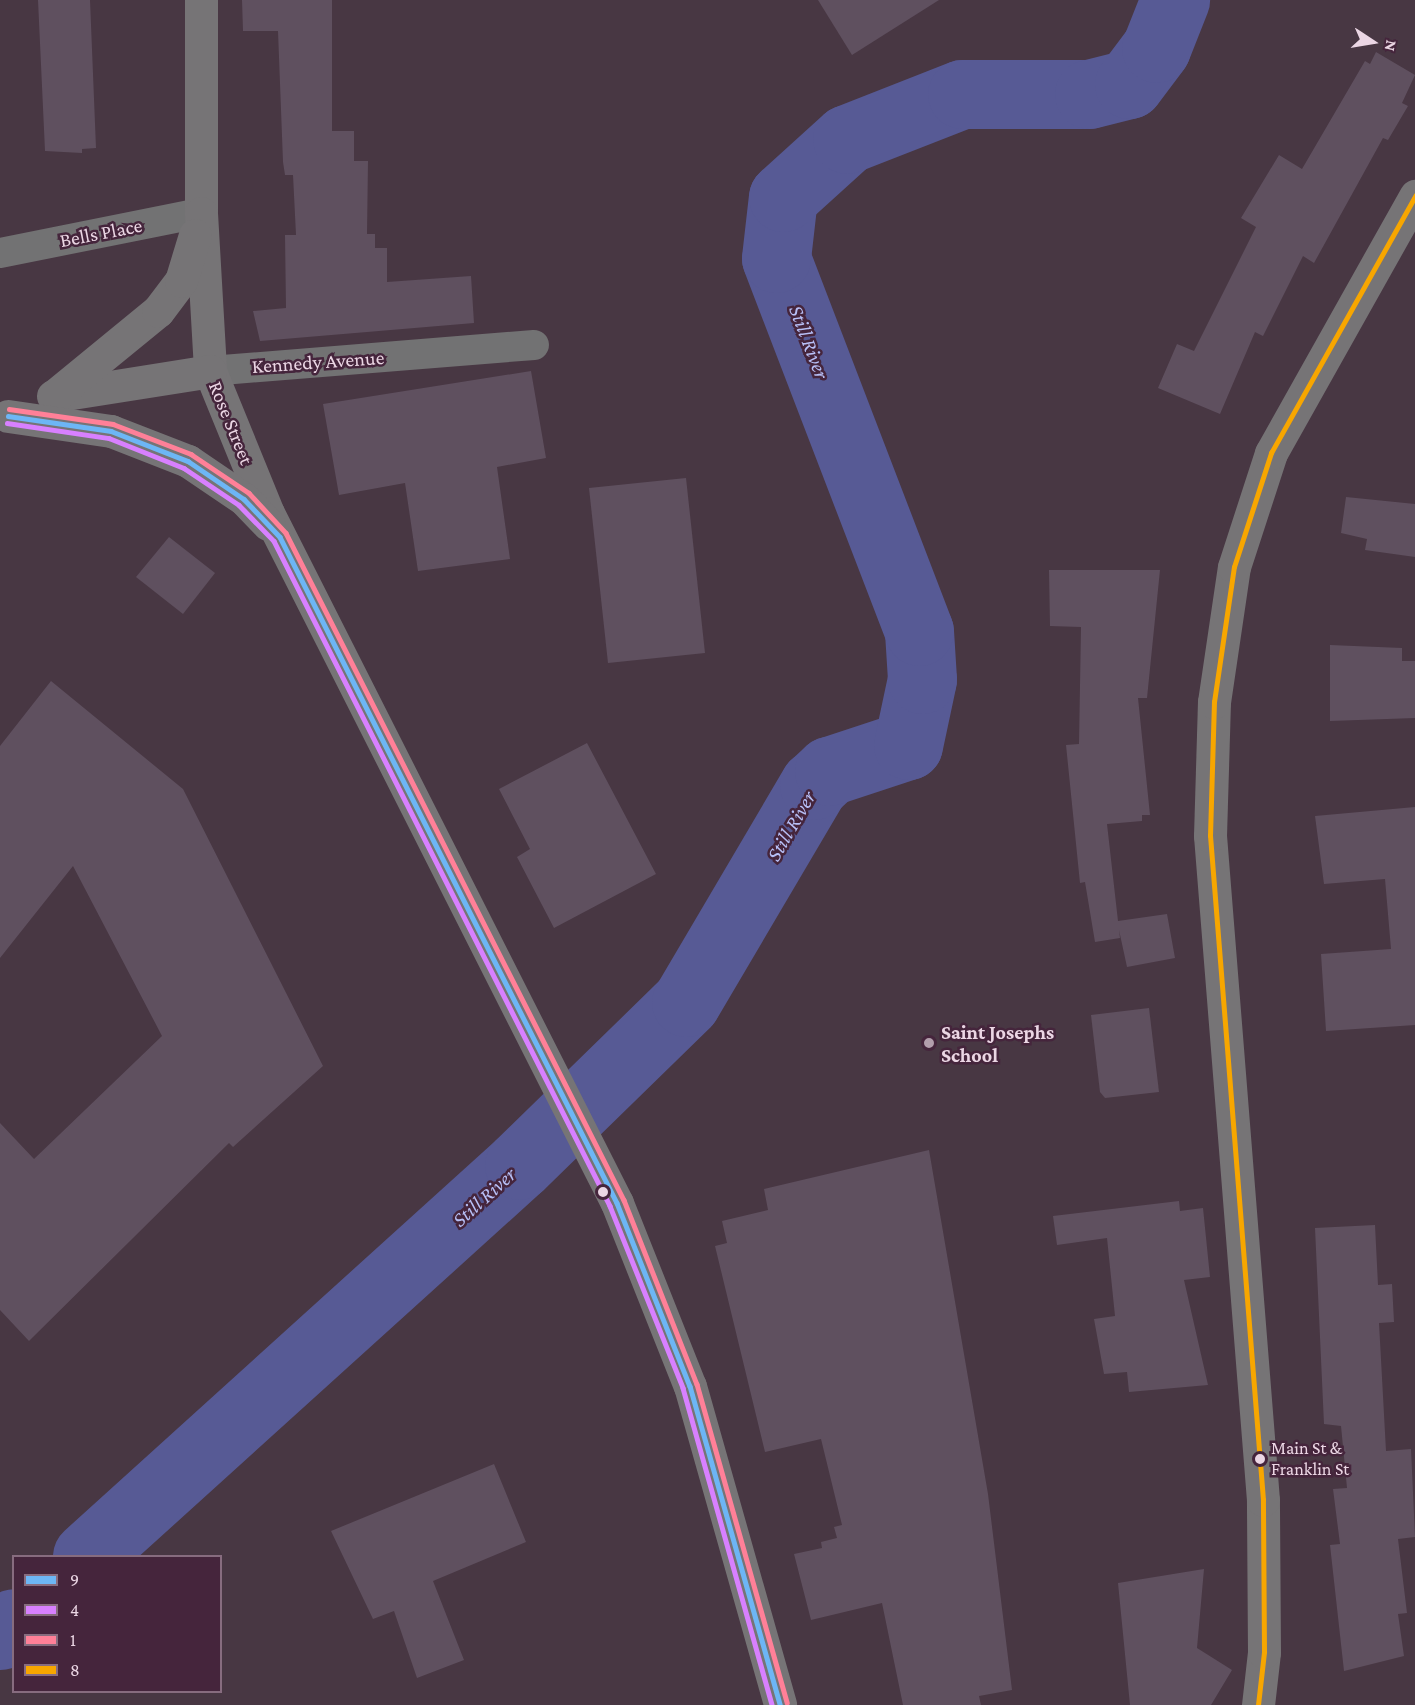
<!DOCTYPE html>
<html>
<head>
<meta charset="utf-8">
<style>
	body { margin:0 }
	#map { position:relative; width:1415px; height:1705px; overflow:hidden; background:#483743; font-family:"Crimson Pro",serif }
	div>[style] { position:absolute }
	.river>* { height:69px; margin:-34.5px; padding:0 34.5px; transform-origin:34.5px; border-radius:34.5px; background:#575a95 }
	.building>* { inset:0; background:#5f505f }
	.street>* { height:30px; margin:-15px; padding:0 15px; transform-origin:15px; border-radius:15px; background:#727273 }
	.secondary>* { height:33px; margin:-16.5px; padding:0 16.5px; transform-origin:16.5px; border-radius:16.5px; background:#767476 }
	.bus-1>* { height:4.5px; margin:-2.25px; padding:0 2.25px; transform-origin:2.25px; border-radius:2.25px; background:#6db6f5 }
	.bus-2>* { height:4.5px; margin:-2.25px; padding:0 2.25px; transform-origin:2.25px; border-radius:2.25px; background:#d880ff }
	.bus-3>* { height:4.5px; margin:-2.25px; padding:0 2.25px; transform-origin:2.25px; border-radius:2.25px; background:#ff8098 }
	.bus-4>* { height:4.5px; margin:-2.25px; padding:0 2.25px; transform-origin:2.25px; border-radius:2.25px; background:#f7a600 }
	.dots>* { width:16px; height:16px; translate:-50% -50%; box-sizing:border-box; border:3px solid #45253c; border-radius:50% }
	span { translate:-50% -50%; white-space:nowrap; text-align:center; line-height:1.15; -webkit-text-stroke:5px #45253c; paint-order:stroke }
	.bus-label { font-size:18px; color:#ebd6e4 }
	.left { translate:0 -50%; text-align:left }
	.street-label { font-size:20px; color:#ebd6e4 }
	.poi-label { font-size:20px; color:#ebd6e4; font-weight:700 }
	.water-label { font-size:21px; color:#b7bff6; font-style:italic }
	.legend { position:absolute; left:12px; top:1555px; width:210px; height:138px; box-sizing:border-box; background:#45253c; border:2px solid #876c7f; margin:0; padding:8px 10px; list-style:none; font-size:18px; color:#ebd6e4 }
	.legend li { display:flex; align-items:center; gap:12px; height:30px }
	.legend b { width:30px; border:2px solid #876c7f }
	.north { position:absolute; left:1343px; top:12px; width:60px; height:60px; -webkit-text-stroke:4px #45253c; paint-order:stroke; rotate:102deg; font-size:16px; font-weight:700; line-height:24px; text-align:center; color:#ebd6e4 }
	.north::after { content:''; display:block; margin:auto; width:21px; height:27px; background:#ebd6e4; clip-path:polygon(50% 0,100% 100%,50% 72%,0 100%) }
</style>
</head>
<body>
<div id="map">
	<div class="river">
		<div style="left:87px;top:1556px;width:583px;rotate:-42.15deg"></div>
		<div style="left:519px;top:1165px;width:233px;rotate:-44.3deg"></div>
		<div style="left:686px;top:1002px;width:252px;rotate:-59.5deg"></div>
		<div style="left:814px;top:785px;width:21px;rotate:-43deg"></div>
		<div style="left:829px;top:771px;width:83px;rotate:-18.2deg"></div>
		<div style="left:908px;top:745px;width:67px;rotate:-78deg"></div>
		<div style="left:922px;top:679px;width:48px;rotate:-93.6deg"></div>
		<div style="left:919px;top:631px;width:399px;rotate:-111deg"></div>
		<div style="left:776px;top:258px;width:61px;rotate:-83.5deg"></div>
		<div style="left:783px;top:197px;width:86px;rotate:-42.2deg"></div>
		<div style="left:847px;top:139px;width:123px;rotate:-21.4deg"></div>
		<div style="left:962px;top:94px;width:127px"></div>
		<div style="left:1089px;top:94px;width:41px;rotate:-14deg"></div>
		<div style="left:1129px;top:84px;width:45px;rotate:-53.1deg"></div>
		<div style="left:1156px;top:48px;width:52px;rotate:-68.4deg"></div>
		<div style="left:0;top:1635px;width:18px;rotate:-41deg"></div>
	</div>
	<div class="building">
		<div style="clip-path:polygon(38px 0,90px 0,96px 148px,82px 149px,82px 153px,45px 151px)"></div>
		<div style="clip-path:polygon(242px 0,332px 0,332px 131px,354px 131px,354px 161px,368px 161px,367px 234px,375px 234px,375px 248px,387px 248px,387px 282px,471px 276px,474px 323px,260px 341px,253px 311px,286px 308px,285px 235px,296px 235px,293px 175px,285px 175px,283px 162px,278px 31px,243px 31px)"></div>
		<div style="clip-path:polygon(818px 0,939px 0,852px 55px)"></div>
		<div style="clip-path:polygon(1376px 52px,1415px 75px,1402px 103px,1408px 106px,1388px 140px,1383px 138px,1314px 263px,1303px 256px,1263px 336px,1255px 332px,1220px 414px,1158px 388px,1177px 344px,1194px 351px,1256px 227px,1241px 218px,1279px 155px,1302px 169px,1365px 61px,1370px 64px)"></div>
		<div style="clip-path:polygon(531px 371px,546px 458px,497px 467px,510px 559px,418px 571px,405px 483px,339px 495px,323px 404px)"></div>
		<div style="clip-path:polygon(686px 478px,705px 653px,608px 663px,589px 488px)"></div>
		<div style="clip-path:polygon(1346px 497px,1415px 504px,1415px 557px,1365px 550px,1367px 539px,1341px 533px)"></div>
		<div style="clip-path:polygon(169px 537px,215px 573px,183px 614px,136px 577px)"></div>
		<div style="clip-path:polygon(1049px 570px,1160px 570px,1147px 698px,1138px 698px,1150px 815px,1142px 815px,1142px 821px,1107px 824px,1118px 921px,1167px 914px,1175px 958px,1127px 967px,1119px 930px,1120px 938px,1095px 942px,1085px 882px,1080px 883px,1066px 745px,1079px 744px,1081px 627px,1050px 626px)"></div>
		<div style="clip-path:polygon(1330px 645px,1402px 648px,1402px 661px,1415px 661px,1415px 718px,1330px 721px)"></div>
		<div style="clip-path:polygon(51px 681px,183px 789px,323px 1066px,233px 1147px,229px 1143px,29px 1341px,0 1310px,0 1123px,34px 1159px,162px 1036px,73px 866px,0 958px,0 746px)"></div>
		<div style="clip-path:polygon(587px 743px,656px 874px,554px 928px,517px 857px,530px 849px,499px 789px)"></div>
		<div style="clip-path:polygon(1415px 807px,1415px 1025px,1326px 1031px,1321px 954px,1391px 949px,1385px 879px,1324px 884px,1315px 816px)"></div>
		<div style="clip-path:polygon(1149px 1008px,1159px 1092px,1105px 1098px,1100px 1092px,1091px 1015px)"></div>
		<div style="clip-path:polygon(929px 1150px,988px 1494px,1012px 1690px,979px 1696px,981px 1705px,903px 1705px,882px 1603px,811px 1620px,794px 1554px,822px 1548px,821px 1542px,837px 1538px,834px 1527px,842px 1525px,821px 1439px,765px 1452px,715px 1246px,727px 1243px,722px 1221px,768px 1210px,764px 1189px)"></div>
		<div style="clip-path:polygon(1179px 1201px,1180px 1211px,1203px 1208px,1210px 1277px,1184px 1280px,1208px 1385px,1129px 1392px,1127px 1372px,1104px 1374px,1094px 1319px,1115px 1316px,1107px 1238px,1057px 1245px,1053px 1216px)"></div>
		<div style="clip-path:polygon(1375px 1225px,1378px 1285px,1392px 1284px,1394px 1322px,1379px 1323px,1386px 1451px,1411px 1449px,1415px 1537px,1398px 1539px,1407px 1613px,1398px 1614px,1404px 1656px,1344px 1671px,1330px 1545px,1340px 1544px,1333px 1489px,1347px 1488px,1341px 1426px,1324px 1424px,1315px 1228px)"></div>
		<div style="clip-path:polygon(494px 1464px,526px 1542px,433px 1581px,464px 1660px,417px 1678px,394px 1611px,373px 1619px,331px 1531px)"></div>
		<div style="clip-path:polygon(1204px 1569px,1197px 1648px,1232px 1670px,1211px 1705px,1130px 1705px,1118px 1583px)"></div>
	</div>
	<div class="street">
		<div style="left:0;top:253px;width:205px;rotate:-11.3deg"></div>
		<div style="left:210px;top:371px;width:325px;rotate:-4.6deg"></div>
	</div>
	<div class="secondary">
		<div style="left:201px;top:0;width:213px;rotate:90deg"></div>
		<div style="left:201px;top:213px;width:158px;rotate:86.7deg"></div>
		<div style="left:210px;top:371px;width:153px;rotate:67.8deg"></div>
		<div style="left:268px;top:513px;width:773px;rotate:63.17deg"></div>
		<div style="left:617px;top:1203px;width:197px;rotate:68.3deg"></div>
		<div style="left:690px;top:1386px;width:331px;rotate:74.2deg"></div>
		<div style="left:53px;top:396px;width:159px;rotate:-9deg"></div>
		<div style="left:54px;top:396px;width:134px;rotate:-39.3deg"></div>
		<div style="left:158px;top:311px;width:38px;rotate:-53deg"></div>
		<div style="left:181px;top:281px;width:48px;rotate:-73.1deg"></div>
		<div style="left:8px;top:416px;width:104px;rotate:8.3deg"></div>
		<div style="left:111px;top:431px;width:83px;rotate:21.3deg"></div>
		<div style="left:188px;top:461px;width:68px;rotate:34.2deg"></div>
		<div style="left:244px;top:499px;width:35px;rotate:46deg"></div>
		<div style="left:1258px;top:1705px;width:53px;rotate:-83.5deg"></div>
		<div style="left:1264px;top:1652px;width:152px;rotate:-90.4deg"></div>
		<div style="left:1263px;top:1500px;width:666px;rotate:-94.56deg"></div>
		<div style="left:1210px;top:836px;width:134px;rotate:-88.3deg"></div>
		<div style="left:1214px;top:702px;width:136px;rotate:-81.6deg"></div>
		<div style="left:1234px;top:567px;width:120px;rotate:-72deg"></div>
		<div style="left:1271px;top:453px;width:295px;rotate:-60.7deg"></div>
	</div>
	<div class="bus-1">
		<div style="left:8px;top:416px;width:104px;rotate:8.3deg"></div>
		<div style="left:111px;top:431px;width:83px;rotate:21.3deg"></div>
		<div style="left:188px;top:461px;width:68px;rotate:34.2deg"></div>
		<div style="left:244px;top:499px;width:52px;rotate:46.5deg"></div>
		<div style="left:280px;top:537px;width:746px;rotate:63.16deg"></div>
		<div style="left:617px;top:1203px;width:197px;rotate:68.3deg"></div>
		<div style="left:690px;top:1386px;width:331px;rotate:74.2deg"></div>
	</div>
	<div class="bus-2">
		<div style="left:7px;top:423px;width:103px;rotate:8.4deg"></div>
		<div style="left:109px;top:438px;width:81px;rotate:21.8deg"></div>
		<div style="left:184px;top:468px;width:66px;rotate:33.9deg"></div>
		<div style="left:239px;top:505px;width:50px;rotate:45.8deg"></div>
		<div style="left:274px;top:541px;width:745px;rotate:63.19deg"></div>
		<div style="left:610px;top:1206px;width:196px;rotate:68.1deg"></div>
		<div style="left:683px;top:1388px;width:329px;rotate:74.3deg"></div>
	</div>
	<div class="bus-3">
		<div style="left:9px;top:409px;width:105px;rotate:8.2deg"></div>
		<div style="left:113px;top:424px;width:84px;rotate:21deg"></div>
		<div style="left:191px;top:454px;width:70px;rotate:33.9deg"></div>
		<div style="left:249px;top:493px;width:54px;rotate:47.2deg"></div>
		<div style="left:286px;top:533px;width:748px;rotate:63.13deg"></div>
		<div style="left:624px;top:1200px;width:198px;rotate:68.4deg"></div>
		<div style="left:697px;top:1384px;width:331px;rotate:74.2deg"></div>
	</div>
	<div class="bus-4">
		<div style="left:1258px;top:1705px;width:53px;rotate:-83.5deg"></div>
		<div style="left:1264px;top:1652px;width:152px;rotate:-90.4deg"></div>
		<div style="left:1263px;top:1500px;width:666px;rotate:-94.56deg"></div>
		<div style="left:1210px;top:836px;width:134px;rotate:-88.3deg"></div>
		<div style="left:1214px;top:702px;width:136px;rotate:-81.6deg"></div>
		<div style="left:1234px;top:567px;width:120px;rotate:-72deg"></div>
		<div style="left:1271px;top:453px;width:295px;rotate:-60.7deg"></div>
	</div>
	<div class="dots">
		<div style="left:929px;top:1043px;background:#b29eac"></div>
		<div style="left:603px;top:1192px;background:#ebd6e4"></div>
		<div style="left:1260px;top:1459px;background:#ebd6e4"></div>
	</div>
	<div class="bus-label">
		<span class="left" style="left:1271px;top:1459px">Main St &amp;<br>Franklin St</span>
	</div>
	<div class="street-label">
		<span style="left:101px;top:233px;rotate:-11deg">Bells Place</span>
		<span style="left:318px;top:362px;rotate:-4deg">Kennedy Avenue</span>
		<span style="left:231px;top:423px;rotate:68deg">Rose Street</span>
	</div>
	<div class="poi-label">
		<span class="left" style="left:941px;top:1044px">Saint Josephs<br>School</span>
	</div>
	<div class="water-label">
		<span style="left:809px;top:342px;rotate:69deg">Still River</span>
		<span style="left:791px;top:826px;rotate:-60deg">Still River</span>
		<span style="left:484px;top:1197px;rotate:-42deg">Still River</span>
	</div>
	<ul class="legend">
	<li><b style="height:8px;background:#6db6f5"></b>9</li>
	<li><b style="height:8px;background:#d880ff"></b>4</li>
	<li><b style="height:8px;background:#ff8098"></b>1</li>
	<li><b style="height:8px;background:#f7a600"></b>8</li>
	</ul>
	<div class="north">N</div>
</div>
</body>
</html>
